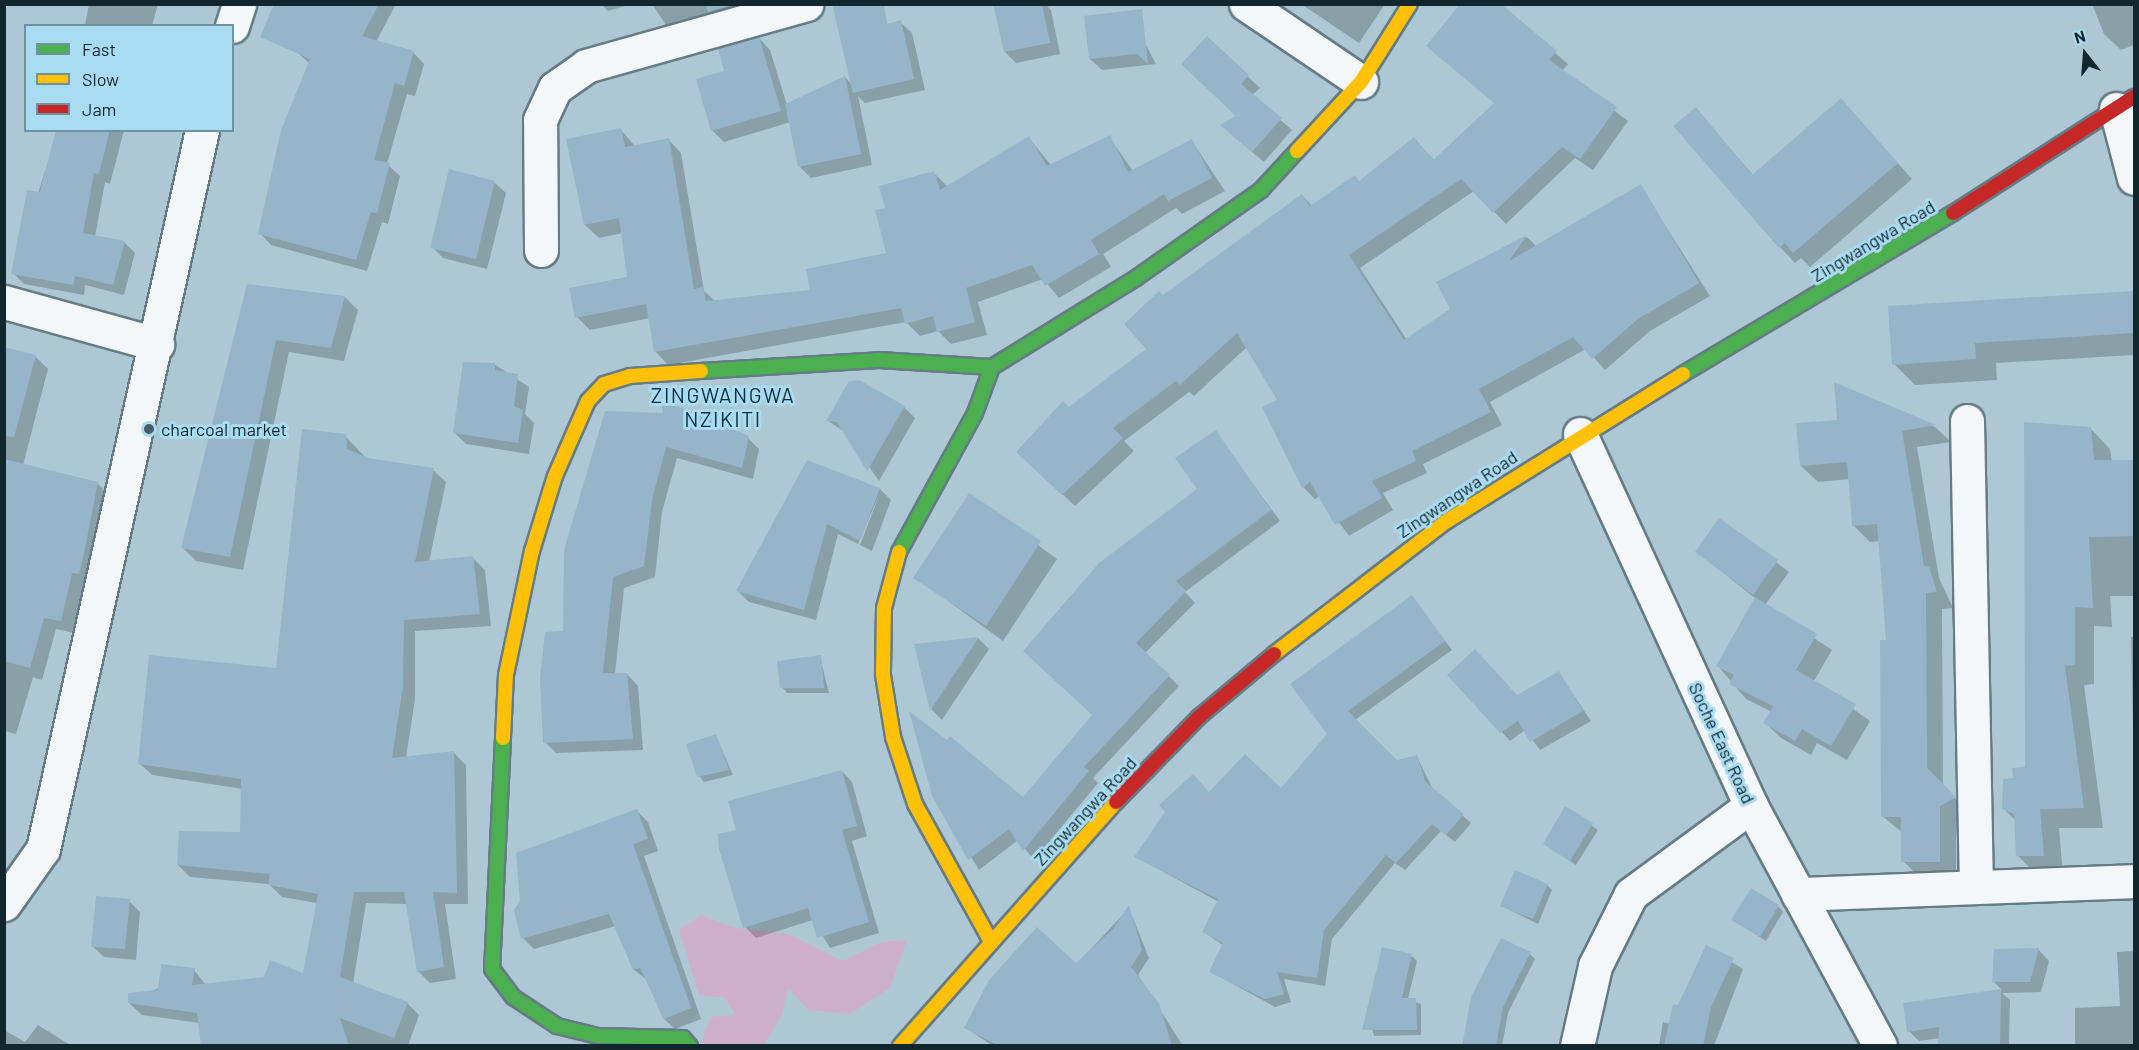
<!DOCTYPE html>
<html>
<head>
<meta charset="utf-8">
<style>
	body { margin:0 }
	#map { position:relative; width:2139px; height:1050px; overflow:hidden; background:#adc8d4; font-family:Barlow,sans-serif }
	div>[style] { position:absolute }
	.green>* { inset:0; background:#cfb0cc }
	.shadow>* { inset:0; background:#0003 }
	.building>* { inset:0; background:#96b5ca }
	.roads { filter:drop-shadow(2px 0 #667c85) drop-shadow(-2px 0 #667c85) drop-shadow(0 2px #667c85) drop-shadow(0 -2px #667c85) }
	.street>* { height:33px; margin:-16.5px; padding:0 16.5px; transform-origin:16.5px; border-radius:16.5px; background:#f3f7f9 }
	.fast>* { height:14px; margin:-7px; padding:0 7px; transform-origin:7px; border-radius:7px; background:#4caf50 }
	.slow>* { height:14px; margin:-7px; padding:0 7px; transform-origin:7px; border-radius:7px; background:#ffc107 }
	.jam>* { height:14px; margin:-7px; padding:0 7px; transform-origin:7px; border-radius:7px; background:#c62828 }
	.dots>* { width:16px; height:16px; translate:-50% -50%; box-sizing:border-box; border:3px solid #a9dbf1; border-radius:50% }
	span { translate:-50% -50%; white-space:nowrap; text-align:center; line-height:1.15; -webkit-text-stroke:6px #a9dbf1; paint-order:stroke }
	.street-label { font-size:18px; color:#12262e }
	.poi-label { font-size:18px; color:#12262e }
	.left { translate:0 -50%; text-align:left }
	.quarter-label { font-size:21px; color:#0a303e; letter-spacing:1.5px }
	.frame { position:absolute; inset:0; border:6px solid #12262e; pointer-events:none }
	.legend { position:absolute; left:24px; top:24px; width:210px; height:108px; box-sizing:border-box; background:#a9dbf1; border:2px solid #6d93a3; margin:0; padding:8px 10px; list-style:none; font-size:18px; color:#12262e }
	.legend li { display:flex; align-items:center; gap:12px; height:30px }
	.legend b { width:30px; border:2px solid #6d93a3 }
	.north { position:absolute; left:2055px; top:24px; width:60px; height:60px; -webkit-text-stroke:4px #a9dbf1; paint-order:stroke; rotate:343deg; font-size:16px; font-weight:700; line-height:24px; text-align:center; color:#12262e }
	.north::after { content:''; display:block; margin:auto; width:21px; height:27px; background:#12262e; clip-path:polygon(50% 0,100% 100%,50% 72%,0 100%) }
</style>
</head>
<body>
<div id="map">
	<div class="green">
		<div style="clip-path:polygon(701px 915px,736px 928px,789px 934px,843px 961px,881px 942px,907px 940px,890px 988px,850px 1014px,808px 1010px,788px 988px,782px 1015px,764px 1045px,705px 1046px,701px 1042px,711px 1017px,735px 1015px,725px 998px,699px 995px,679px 930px)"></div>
	</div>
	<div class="shadow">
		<div style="clip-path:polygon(89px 4px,158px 4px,152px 26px,85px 26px)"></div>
		<div style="clip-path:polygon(323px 4px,396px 4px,376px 42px,413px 52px,424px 64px,415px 96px,407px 94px,387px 164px,400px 176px,388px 224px,382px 222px,367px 271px,271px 245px,260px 233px,310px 64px,297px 52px)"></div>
		<div style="clip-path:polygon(601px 4px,631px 4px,608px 11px)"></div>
		<div style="clip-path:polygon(652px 4px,797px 4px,668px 28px)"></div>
		<div style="clip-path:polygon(1014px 4px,1045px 4px,1051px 10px,1060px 54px,1016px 63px,1005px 52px)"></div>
		<div style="clip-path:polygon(1301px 4px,1385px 4px,1359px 43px)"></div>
		<div style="clip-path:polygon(1498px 4px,1568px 64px,1562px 71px,1628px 121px,1593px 170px,1575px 158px,1506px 224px,1474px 191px,1360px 268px,1407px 340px,1452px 310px,1438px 282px,1527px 237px,1536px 246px,1640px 186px,1710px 296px,1650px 331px,1605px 370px,1586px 349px,1490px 402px,1502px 425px,1423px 464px,1427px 473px,1383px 493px,1393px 510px,1349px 536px,1320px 496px,1315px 499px,1303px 487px,1279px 401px,1247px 347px,1194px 396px,1189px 392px,1124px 441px,1134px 451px,1075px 506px,1030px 464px,1069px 409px,1149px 349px,1163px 297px,1302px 195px,1312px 206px,1360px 182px,1414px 139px,1435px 161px,1495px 104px)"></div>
		<div style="clip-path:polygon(2092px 4px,2134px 4px,2134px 45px,2121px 50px,2104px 34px)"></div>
		<div style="clip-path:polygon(900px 22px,912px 33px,925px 90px,865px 103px,858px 96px,872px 165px,811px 178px,800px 167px,791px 122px,724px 142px,712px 130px,726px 72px,759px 38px,770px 50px,787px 105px,845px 77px,852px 85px)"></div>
		<div style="clip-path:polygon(1135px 24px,1156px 64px,1102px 70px,1090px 59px)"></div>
		<div style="clip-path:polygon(1207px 38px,1260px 88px,1252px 95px,1292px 130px,1264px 162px,1233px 136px,1238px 117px)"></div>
		<div style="clip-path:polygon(1841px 100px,1912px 179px,1810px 267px,1801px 258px,1795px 263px,1780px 247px,1675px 126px,1696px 109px,1753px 175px)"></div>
		<div style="clip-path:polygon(58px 130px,124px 130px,110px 184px,105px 182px,95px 237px,124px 242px,135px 253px,124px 295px,85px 285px,84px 295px,24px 284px,13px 273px)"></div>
		<div style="clip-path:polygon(621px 130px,635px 146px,668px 139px,681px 153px,704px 291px,715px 301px,812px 291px,888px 254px,887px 209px,934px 173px,948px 187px,1029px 138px,1051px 165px,1109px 137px,1133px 171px,1192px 141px,1225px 191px,1182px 214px,1176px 208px,1103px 254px,1111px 267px,1059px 298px,1043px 279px,978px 302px,987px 335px,951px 344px,938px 331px,920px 336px,906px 322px,668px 365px,655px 351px,650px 318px,590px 330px,577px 317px,629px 278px,623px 233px,599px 238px,585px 225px)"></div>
		<div style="clip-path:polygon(494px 182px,506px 193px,487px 269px,443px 258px,432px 247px)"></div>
		<div style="clip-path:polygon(248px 285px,345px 297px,358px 310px,344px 361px,289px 352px,243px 570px,196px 561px,183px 548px)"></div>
		<div style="clip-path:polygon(2134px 292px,2134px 355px,1996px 363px,1997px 380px,1915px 385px,1894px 364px,1890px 307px)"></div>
		<div style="clip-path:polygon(4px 348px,35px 356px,48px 369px,23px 465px,98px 484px,110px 496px,91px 586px,84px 584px,74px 633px,56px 629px,42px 680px,33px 677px,16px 734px,4px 731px)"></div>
		<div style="clip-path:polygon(494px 364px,529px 387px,525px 414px,534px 423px,529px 454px,466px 444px,455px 433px)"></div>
		<div style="clip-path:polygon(1836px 384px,1935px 427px,1951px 442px,1917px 447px,1939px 578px,1953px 608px,1942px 609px,1943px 786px,1971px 815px,1956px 823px,1956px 878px,1920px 878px,1903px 861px,1903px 833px,1882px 816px,1888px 642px,1880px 541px,1870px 542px,1853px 525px,1850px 479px,1818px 482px,1801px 466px,1839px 421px)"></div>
		<div style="clip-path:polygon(904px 407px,915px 418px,879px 481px,845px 432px,828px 421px)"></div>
		<div style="clip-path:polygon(606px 412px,748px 438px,759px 449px,753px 479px,677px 458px,662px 512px,655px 577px,624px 588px,615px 674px,627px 674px,638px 686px,643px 750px,556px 753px,545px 742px)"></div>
		<div style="clip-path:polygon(2091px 429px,2110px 449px,2112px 462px,2134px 462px,2134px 596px,2110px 596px,2112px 627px,2094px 626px,2094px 684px,2084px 685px,2103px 828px,2059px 828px,2063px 875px,2037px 875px,2017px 855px,2016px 821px,2003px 808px,2014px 780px,2026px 768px)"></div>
		<div style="clip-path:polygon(1215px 432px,1280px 521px,1185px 592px,1195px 603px,1145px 653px,1179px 686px,1093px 778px,1098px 783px,1034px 860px,1018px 840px,979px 870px,934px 796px,1024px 799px,1093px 715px,1199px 489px)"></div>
		<div style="clip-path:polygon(345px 436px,368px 460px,433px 470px,446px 482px,429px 562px,473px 558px,485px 570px,491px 626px,415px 631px,415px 699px,406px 758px,454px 753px,466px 765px,468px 904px,445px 904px,456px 979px,430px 983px,418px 971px,407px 904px,366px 903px,353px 984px,407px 1003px,419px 1015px,408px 1046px,202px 1046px,200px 1023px,142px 1015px,129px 1003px,194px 970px,206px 985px,304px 975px,317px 903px,282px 897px,269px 884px,190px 877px,178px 865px,242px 833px,243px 789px,152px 775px,139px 763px,277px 669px)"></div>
		<div style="clip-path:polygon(808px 462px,880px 489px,891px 500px,872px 551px,860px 545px,880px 493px,858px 544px,838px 534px,816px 620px,749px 602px,738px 591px)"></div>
		<div style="clip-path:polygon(969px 495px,1057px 559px,1003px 641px,915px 577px)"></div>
		<div style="clip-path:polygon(1720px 520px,1789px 572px,1765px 605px,1832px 650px,1814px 681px,1870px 721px,1847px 760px,1817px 743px,1811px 755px,1781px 738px,1765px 723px,1772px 712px,1746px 699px,1718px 666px,1756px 599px,1697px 552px)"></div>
		<div style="clip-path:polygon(1412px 597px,1452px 650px,1355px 720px,1397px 762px,1417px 757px,1433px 789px,1471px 823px,1455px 842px,1441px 831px,1405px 870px,1395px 863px,1332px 939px,1325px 986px,1284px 979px,1291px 1002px,1275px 1007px,1211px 972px,1224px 946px,1204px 932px,1219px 902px,1136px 857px,1210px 793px,1281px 791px,1329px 734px)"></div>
		<div style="clip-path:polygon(2131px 637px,2134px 637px,2134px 774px)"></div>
		<div style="clip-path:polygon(978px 638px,989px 649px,942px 720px,932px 710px,916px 646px)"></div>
		<div style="clip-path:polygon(820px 657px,829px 693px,787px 693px,782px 687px)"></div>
		<div style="clip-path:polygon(1559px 673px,1591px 721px,1540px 750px,1525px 730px,1510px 741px,1449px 675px,1517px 697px)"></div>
		<div style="clip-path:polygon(716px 736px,733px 775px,704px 782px,699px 776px)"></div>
		<div style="clip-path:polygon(842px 771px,852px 782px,867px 836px,852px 841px,879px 933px,830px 948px,813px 920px,756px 938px,745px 927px,738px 831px)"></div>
		<div style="clip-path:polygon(1566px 808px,1598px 830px,1576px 865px,1544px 844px)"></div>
		<div style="clip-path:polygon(637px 811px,648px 822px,658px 851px,644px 856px,701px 1019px,675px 1029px,663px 1018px,647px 980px,634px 970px,616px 926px,534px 949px,523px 938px)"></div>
		<div style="clip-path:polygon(1547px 885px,1552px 890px,1538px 924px,1502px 906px)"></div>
		<div style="clip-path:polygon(129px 901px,140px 912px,136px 960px,104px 957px,92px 946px)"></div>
		<div style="clip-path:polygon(1778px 906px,1783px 912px,1766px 941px,1733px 920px)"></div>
		<div style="clip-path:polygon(1129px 908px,1149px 958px,1138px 975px,1183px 1046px,993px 1046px,966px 1028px,1076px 965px)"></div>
		<div style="clip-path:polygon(1707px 947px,1743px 969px,1714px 1046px,1659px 1046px,1663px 1022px,1670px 1024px)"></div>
		<div style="clip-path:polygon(2038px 949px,2049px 961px,2041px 992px,2002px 993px,2010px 1000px,2009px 1046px,1940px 1046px,1940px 1038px,1919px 1041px,1909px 1031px,1905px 1004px,2002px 990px,1993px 981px)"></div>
		<div style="clip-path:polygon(2134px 951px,2134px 1046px,2075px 1046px,2075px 1008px,2120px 1006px,2117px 952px)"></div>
		<div style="clip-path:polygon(1530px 954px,1535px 959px,1508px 1013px,1502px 1046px,1464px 1046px)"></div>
		<div style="clip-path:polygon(1412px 956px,1417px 961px,1408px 999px,1421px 1004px,1421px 1035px,1374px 1036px,1368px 1013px)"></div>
		<div style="clip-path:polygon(38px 1025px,72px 1046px,4px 1046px,4px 1030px,25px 1042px)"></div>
	</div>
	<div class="building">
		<div style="clip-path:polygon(274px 4px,379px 4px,362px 36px,414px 51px,404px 86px,395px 83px,374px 160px,390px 163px,377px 213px,371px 212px,356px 260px,258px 234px,281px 130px,310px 59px,260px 37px)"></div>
		<div style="clip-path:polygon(705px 4px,735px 4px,708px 12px)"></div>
		<div style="clip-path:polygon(832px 4px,884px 4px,887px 24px,901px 20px,914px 79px,853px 93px)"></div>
		<div style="clip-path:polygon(993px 4px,1042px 4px,1050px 43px,1004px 52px)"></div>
		<div style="clip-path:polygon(1460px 4px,1501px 4px,1557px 51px,1549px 60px,1617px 107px,1580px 159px,1562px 147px,1493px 213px,1461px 179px,1349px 255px,1404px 340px,1450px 309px,1436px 282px,1527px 235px,1509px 261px,1641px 184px,1699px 283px,1638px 319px,1592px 359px,1573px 337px,1479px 389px,1491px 412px,1412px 451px,1416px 461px,1372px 481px,1382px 498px,1335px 525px,1310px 482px,1302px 488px,1262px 407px,1277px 400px,1237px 333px,1180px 385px,1176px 381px,1113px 428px,1123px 438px,1062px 495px,1016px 452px,1063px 401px,1069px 407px,1146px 349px,1124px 324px,1159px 291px,1163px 295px,1302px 194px,1310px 206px,1355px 175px,1359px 181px,1414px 137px,1433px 160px,1494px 103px,1426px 46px)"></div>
		<div style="clip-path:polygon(1142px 9px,1148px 64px,1137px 54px,1089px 59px,1084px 16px)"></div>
		<div style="clip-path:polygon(1207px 36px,1249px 75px,1241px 84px,1282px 118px,1252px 152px,1220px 125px,1236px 116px,1181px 64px)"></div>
		<div style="clip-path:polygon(759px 37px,781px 111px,711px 131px,696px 79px,724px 71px,718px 48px)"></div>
		<div style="clip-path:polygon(845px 76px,861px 154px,798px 167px,785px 104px)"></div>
		<div style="clip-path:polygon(1841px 98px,1898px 163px,1793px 253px,1785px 243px,1779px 248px,1673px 126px,1696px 107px,1752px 175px)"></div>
		<div style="clip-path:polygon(621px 128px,625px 147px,669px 138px,694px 289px,703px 287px,706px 301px,810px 290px,806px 269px,886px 253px,875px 210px,885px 208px,879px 186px,934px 171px,940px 190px,1029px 136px,1047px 166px,1110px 135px,1128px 172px,1192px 139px,1212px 178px,1168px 201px,1164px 194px,1091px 240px,1099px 254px,1045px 286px,1032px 265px,966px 288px,975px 322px,937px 332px,933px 316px,905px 324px,901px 308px,654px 352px,646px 304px,575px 318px,569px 288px,627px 277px,619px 218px,584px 225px,566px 139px)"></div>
		<div style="clip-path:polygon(56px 130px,110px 130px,99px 174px,94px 173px,83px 233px,125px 241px,113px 285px,75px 276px,73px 285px,11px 274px,27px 190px,40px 192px)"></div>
		<div style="clip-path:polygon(449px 169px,495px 181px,476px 259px,430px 248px)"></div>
		<div style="clip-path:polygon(247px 284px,345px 296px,331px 348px,276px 340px,230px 557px,181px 548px)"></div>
		<div style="clip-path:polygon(2134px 291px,2134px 333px,1975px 343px,1976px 359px,1892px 365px,1888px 306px)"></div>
		<div style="clip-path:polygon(4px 347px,36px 355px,14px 437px,4px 436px)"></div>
		<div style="clip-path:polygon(463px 362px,495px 363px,495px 370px,518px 374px,514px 406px,523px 410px,518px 443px,453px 433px)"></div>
		<div style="clip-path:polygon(859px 380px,905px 406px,867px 471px,837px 422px,826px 421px,849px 381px)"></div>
		<div style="clip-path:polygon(1834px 382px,1936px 425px,1902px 431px,1924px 566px,1929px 567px,1937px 592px,1926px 593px,1927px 768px,1956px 797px,1940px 806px,1940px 862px,1901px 862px,1901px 817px,1881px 817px,1880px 640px,1886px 640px,1877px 524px,1852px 526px,1847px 462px,1800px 466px,1796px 423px,1837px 420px)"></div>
		<div style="clip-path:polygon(661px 399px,749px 436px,742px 468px,666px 447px,652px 500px,644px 566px,613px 577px,603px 673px,627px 673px,633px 739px,543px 743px,540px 679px,545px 632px,563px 631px,564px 550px,605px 411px,663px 413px)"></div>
		<div style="clip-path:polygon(2024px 422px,2091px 427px,2094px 460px,2134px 460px,2134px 536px,2089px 537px,2093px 608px,2075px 607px,2075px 665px,2065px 666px,2084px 808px,2040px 809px,2044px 856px,2016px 856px,2014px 814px,2002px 809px,2003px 779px,2013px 778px,2012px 768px,2025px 767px)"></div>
		<div style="clip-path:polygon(302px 429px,346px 434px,347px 449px,368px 458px,434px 468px,415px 562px,473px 556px,480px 614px,404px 620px,403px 686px,392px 758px,454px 751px,457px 893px,433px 892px,444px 967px,417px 972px,404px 892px,354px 892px,340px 977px,408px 1002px,394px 1038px,340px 1018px,349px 1046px,201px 1046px,197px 1013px,128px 1003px,128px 993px,158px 990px,161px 964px,195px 968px,192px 985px,264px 977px,270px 960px,303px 973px,318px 894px,268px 885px,270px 874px,177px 865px,179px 831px,240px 832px,241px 779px,138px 764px,149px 655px,276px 668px)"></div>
		<div style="clip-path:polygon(1216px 430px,1271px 510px,1176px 581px,1186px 591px,1136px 643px,1170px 675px,1084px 767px,1089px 771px,1023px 851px,1009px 829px,968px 860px,932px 796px,909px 711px,947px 740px,950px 736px,1023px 797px,1092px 715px,1023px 651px,1099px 563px,1197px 489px,1175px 458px)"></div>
		<div style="clip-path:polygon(4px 459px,98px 482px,84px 554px,79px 574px,72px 573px,61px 621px,44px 618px,30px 668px,4px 661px)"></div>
		<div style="clip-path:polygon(807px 460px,880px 488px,860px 541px,827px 524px,804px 610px,736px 591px)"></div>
		<div style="clip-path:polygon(969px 493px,1041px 541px,986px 626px,913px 578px)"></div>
		<div style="clip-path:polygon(1719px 518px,1778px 560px,1753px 595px,1695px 552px)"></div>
		<div style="clip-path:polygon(1412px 595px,1445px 641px,1348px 711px,1397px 760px,1417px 755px,1425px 781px,1464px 814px,1446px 835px,1432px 824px,1396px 863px,1386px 855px,1324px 930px,1317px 978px,1277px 972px,1284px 994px,1265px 999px,1209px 972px,1223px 943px,1202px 932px,1218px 899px,1134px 857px,1165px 812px,1159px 805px,1193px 774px,1209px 792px,1245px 754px,1281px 788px,1327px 734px,1290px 684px)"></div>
		<div style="clip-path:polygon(1755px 597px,1817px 634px,1796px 670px,1856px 704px,1831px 746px,1802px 729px,1795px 741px,1763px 723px,1773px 706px,1729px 684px,1734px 675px,1716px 666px)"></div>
		<div style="clip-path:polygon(979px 637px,930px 711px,914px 644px)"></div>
		<div style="clip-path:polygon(1475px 649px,1517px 695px,1559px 671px,1583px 711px,1530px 742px,1518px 721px,1500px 733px,1447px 675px)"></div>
		<div style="clip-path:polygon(821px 655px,824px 688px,780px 688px,777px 661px)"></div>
		<div style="clip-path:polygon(716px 734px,729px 770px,697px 777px,686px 744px)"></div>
		<div style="clip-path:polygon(842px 770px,857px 826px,842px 830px,869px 922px,817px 938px,808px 908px,743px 928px,719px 849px,718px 834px,736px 830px,728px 801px)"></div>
		<div style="clip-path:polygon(1565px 806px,1593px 823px,1570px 861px,1543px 844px)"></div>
		<div style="clip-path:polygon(637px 809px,648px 839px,633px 844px,691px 1008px,664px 1019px,640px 968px,633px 970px,609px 914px,521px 939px,514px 910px,520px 901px,516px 853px)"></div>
		<div style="clip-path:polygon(1515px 870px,1548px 884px,1533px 919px,1500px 906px)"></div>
		<div style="clip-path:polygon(1751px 888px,1779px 905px,1760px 937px,1731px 920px)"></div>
		<div style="clip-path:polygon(96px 896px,130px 899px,125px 949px,91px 947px)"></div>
		<div style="clip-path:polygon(1129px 905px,1142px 950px,1131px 967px,1159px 1003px,1172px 1046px,999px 1046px,964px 1028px,989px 980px,1037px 927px,1076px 963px,1113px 929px)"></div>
		<div style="clip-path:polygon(1501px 938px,1531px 952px,1503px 1007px,1496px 1046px,1462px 1046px,1471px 997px)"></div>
		<div style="clip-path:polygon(1706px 945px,1734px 958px,1711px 1007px,1703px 1046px,1664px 1046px,1673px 1004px,1678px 1005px)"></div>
		<div style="clip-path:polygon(1382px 947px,1412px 954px,1402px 998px,1416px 998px,1417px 1030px,1362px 1030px)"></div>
		<div style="clip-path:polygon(2039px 948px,2030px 982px,1992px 982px,1994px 949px)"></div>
		<div style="clip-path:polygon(2001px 989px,2000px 1046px,1938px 1046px,1939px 1027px,1907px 1032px,1903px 1003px)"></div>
	</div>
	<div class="roads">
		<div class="street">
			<div style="left:1246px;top:4px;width:139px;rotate:34.1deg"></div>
			<div style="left:232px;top:26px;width:23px;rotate:-72deg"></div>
			<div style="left:2116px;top:109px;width:71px;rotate:75.4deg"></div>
			<div style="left:541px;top:250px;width:130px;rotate:-90.4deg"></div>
			<div style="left:540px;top:120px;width:35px;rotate:-65deg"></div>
			<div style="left:555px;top:88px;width:38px;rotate:-35deg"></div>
			<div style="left:586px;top:66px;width:229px;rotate:-15.7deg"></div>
			<div style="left:4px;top:302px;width:159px;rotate:15.4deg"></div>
			<div style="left:1967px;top:421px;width:463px;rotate:88.9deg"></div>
			<div style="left:1580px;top:434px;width:409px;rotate:65.3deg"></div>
			<div style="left:1751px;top:806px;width:272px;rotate:61.7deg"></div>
			<div style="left:1798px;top:894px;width:336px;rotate:-2.2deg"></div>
			<div style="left:4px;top:904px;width:67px;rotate:-54.7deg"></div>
			<div style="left:43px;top:849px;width:736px;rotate:-77.53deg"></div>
			<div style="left:1577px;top:1046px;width:82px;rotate:-77.3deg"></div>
			<div style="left:1595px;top:966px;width:80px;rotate:-63.4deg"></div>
			<div style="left:1631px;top:894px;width:149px;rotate:-36.3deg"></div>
		</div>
		<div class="fast">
			<div style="left:701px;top:371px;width:178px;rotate:-3.5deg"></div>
			<div style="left:879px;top:360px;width:113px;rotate:3.5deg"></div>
			<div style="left:1683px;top:374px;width:314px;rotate:-30.8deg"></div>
			<div style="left:899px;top:552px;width:158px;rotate:-61.3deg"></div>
			<div style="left:975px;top:413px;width:49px;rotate:-69.7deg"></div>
			<div style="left:992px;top:367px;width:169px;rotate:-31.7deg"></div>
			<div style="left:1136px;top:278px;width:153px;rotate:-35.1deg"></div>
			<div style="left:1261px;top:190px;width:53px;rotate:-47.3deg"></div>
			<div style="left:503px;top:738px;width:231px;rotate:92.7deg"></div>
			<div style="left:492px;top:969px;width:35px;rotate:53deg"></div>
			<div style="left:513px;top:997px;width:53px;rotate:33.4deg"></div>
			<div style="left:557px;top:1026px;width:42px;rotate:13.7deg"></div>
			<div style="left:598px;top:1036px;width:85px;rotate:1.3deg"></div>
			<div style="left:683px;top:1038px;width:11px;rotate:49deg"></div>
		</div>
		<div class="slow">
			<div style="left:1297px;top:151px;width:94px;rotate:-47.2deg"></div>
			<div style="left:1361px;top:82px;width:92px;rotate:-57.9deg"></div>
			<div style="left:899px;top:552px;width:58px;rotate:105deg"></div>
			<div style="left:884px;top:608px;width:67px;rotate:90.9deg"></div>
			<div style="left:883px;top:675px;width:63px;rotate:80.8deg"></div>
			<div style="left:893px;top:737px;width:71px;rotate:71.8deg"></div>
			<div style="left:915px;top:804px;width:155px;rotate:61.1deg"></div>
			<div style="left:1274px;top:654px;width:218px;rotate:-37.6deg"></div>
			<div style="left:1447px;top:521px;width:278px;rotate:-31.9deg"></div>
			<div style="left:503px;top:738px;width:63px;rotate:-87.3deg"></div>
			<div style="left:506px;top:675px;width:127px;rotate:-78.2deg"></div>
			<div style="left:532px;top:551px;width:78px;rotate:-73deg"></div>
			<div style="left:555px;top:476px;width:82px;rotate:-66.3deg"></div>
			<div style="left:588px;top:401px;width:23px;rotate:-47deg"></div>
			<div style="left:604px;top:384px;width:27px;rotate:-17deg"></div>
			<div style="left:630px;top:376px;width:71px;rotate:-4deg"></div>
			<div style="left:900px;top:1046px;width:326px;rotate:-48.5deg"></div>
		</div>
		<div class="jam">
			<div style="left:1953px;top:213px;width:215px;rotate:-32.7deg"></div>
			<div style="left:1116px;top:802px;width:119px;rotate:-45.7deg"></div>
			<div style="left:1199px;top:717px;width:98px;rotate:-40deg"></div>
		</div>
	</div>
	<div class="dots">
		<div style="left:149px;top:429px;background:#485f68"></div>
	</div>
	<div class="street-label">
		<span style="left:1873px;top:241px;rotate:-31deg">Zingwangwa Road</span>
		<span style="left:1457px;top:494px;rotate:-34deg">Zingwangwa Road</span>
		<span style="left:1722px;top:743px;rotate:65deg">Soche East Road</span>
		<span style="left:1085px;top:811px;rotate:-47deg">Zingwangwa Road</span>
	</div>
	<div class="poi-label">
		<span class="left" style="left:161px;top:429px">charcoal market</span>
	</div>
	<div class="quarter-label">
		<span style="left:723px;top:407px">ZINGWANGWA<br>NZIKITI</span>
	</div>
	<div class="frame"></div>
	<ul class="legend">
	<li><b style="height:8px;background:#4caf50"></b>Fast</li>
	<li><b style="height:8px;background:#ffc107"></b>Slow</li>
	<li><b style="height:8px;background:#c62828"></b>Jam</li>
	</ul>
	<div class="north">N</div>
</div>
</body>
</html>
